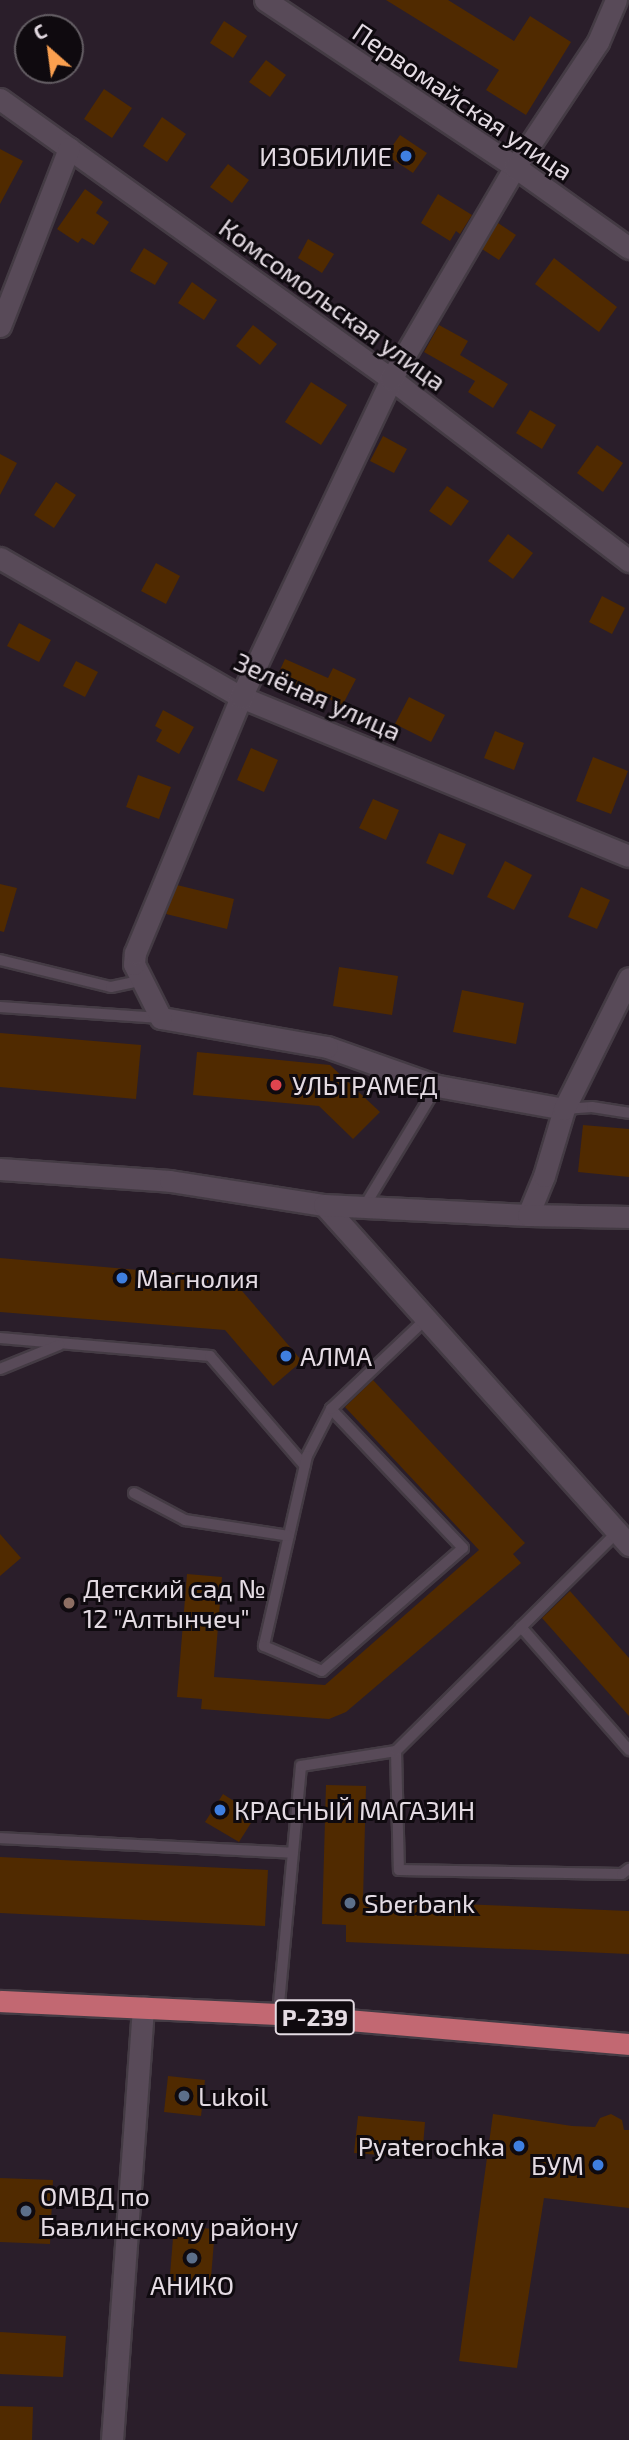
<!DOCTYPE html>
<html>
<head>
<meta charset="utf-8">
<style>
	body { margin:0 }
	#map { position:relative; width:629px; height:2440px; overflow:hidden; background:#2a1e2a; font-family:"Exo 2",sans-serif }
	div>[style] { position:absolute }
	.building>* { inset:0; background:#502a00 }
	.roads { filter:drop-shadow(2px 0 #443b44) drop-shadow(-2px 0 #443b44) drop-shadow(0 2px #443b44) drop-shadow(0 -2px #443b44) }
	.service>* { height:10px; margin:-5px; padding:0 5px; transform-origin:5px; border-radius:5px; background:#584a58 }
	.minor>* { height:21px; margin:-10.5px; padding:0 10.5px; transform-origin:10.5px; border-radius:10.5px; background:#584a58 }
	.tertiary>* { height:21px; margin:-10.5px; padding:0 10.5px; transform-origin:10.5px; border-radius:10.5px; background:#584a58 }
	.trunk>* { height:21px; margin:-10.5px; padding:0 10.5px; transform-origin:10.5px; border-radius:10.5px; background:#c26872 }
	.dots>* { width:19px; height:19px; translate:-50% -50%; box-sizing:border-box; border:4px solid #0f0a0f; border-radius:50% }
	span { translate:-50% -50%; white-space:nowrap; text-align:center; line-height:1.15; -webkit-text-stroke:6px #0f0a0f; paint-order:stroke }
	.shield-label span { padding:2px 5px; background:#0f0a0f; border:2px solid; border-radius:5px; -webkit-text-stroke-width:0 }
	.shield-label { font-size:24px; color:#e4dbe3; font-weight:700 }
	.street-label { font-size:26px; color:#e4dbe3 }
	.poi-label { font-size:26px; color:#e4dbe3 }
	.right { translate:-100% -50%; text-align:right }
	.left { translate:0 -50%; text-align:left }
	.north { position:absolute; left:14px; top:14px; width:70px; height:70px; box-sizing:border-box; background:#0f0a0f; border:2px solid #645e64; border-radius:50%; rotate:332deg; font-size:19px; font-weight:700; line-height:28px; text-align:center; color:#e4dbe3 }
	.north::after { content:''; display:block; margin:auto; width:24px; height:32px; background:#fa9f4f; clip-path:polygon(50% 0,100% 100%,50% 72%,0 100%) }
</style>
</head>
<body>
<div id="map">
	<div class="building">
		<div style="clip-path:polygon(386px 0,448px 0,514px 41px,530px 16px,571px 42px,526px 115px,486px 90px,499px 70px)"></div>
		<div style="clip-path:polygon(224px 21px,247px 36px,233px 58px,210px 43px)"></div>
		<div style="clip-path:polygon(266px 60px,286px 75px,270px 97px,249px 82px)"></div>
		<div style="clip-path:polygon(104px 89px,132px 108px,112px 138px,84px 119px)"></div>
		<div style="clip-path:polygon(162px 117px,186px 134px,167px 162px,143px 146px)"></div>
		<div style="clip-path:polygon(400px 135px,427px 153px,413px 173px,386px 155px)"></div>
		<div style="clip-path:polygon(0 149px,23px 161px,0 204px)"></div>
		<div style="clip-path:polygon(228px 164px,249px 180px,232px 203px,210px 187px)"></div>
		<div style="clip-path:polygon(85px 189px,103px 202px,96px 213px,109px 222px,94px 245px,82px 238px,78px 243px,57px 229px)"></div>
		<div style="clip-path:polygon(438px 194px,472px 215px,460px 234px,456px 231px,450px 241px,421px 223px)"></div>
		<div style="clip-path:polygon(498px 223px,516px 235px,499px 260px,482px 249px)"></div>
		<div style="clip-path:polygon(308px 239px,334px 254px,322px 273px,298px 258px)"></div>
		<div style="clip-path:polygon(144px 248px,168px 263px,155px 285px,130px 271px)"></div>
		<div style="clip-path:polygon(554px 258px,617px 307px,599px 332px,535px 284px)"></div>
		<div style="clip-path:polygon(192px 282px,217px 300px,204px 320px,178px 303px)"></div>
		<div style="clip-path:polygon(253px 325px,277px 344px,260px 365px,236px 346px)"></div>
		<div style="clip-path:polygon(439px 325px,468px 341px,460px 355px,508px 384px,493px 408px,468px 392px,475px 381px,424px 352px)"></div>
		<div style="clip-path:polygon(311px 382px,347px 405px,321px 445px,285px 422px)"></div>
		<div style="clip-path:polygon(530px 410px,556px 425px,542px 449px,516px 433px)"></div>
		<div style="clip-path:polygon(383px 436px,407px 449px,394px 473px,370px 461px)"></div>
		<div style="clip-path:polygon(597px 445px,623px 463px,603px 492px,577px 473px)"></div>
		<div style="clip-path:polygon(0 454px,17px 463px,0 495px)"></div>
		<div style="clip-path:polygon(56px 482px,76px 495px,54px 528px,34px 515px)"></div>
		<div style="clip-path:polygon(447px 486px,469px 501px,451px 526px,429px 511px)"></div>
		<div style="clip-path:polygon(508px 534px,533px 553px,513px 579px,488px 561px)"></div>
		<div style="clip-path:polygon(156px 563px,180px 576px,166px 604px,141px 591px)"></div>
		<div style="clip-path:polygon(602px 596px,625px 608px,612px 634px,589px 622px)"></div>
		<div style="clip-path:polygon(19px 623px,51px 640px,39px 662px,7px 646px)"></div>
		<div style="clip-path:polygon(285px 659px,328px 678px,333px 668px,356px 679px,342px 706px,305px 686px,301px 695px,274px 683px)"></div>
		<div style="clip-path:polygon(76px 661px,98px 672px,85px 697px,63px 686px)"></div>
		<div style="clip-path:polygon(409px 697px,445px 715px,431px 742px,395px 724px)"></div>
		<div style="clip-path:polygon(163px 710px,194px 727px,179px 754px,156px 741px,162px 730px,155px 726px)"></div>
		<div style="clip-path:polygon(495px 731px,524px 743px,514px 770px,484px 758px)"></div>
		<div style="clip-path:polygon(251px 748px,278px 760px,264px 792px,237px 780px)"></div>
		<div style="clip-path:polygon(593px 757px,628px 771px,611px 814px,576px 801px)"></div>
		<div style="clip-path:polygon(138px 775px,171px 787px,159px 819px,126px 807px)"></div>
		<div style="clip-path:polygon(373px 799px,399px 810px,386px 840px,359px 828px)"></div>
		<div style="clip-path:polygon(439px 833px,466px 844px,453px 875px,426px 863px)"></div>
		<div style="clip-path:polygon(505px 861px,532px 875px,514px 910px,487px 897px)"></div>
		<div style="clip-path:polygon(0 884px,17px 888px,4px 932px,0 931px)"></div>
		<div style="clip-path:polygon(177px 885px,234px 899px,227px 929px,166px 914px)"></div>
		<div style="clip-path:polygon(581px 887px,610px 900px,597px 929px,568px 917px)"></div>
		<div style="clip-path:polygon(339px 967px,398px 976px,392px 1015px,333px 1006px)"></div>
		<div style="clip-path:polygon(462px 990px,524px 1003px,516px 1044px,453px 1032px)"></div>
		<div style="clip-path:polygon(0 1033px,141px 1045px,136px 1099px,0 1087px)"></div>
		<div style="clip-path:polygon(197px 1052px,330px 1065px,380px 1112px,353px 1139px,319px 1106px,193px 1095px)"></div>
		<div style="clip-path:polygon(583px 1125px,629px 1129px,629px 1177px,578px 1172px)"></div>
		<div style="clip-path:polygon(0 1258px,231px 1278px,302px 1361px,273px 1386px,225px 1330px,0 1312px)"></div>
		<div style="clip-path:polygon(373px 1380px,525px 1543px,513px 1554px,521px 1563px,346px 1712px,329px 1719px,201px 1709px,202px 1699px,177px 1697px,187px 1574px,222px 1577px,214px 1677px,325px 1685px,479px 1550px,345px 1407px)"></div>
		<div style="clip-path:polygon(0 1534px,21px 1558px,0 1576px)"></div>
		<div style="clip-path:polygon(570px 1591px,629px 1658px,629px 1716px,542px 1618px)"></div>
		<div style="clip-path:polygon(326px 1785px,366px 1786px,363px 1900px,629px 1911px,629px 1954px,346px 1942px,346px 1925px,322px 1924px)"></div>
		<div style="clip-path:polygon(223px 1794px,256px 1815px,239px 1842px,205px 1822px)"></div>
		<div style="clip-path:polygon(0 1857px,268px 1870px,265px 1926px,0 1913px)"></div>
		<div style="clip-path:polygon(168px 2076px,205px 2080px,201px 2116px,164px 2112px)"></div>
		<div style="clip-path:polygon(493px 2114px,572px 2126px,595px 2127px,600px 2118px,611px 2114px,622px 2120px,624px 2130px,629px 2130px,629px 2208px,544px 2198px,517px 2368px,459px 2361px)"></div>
		<div style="clip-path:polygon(358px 2116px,425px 2122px,422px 2158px,354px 2153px)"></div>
		<div style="clip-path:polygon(0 2178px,53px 2180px,50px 2244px,0 2242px)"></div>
		<div style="clip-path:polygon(174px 2226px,215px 2229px,210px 2290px,169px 2287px)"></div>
		<div style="clip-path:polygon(0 2332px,66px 2336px,63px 2377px,0 2374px)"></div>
		<div style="clip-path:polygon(0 2406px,33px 2407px,32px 2440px,0 2440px)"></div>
	</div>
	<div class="roads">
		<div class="service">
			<div style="left:0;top:960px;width:114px;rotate:13.7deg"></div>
			<div style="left:111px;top:987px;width:30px;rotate:-12deg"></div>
			<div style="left:0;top:1007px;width:161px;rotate:3.9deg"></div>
			<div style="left:564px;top:1109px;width:28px;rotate:-4deg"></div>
			<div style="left:592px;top:1107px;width:37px;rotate:9deg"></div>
			<div style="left:364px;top:1207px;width:141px;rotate:-58.9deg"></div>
			<div style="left:0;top:1338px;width:211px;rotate:4.9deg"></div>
			<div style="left:210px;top:1356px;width:145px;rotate:49.2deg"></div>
			<div style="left:0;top:1369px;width:64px;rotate:-22.1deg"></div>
			<div style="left:331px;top:1409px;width:53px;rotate:117.1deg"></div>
			<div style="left:307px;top:1456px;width:195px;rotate:102.8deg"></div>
			<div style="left:264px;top:1646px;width:63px;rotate:23.3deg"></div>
			<div style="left:322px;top:1671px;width:187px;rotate:-41.1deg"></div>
			<div style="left:463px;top:1548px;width:192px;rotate:-133.5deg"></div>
			<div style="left:331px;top:1409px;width:131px;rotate:-43.5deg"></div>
			<div style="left:134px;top:1493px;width:58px;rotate:27.9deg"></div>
			<div style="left:185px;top:1520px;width:105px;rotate:8.7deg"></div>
			<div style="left:521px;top:1627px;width:164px;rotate:48.7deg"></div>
			<div style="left:396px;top:1751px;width:119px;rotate:88.6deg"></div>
			<div style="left:399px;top:1870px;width:223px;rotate:1deg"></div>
			<div style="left:622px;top:1874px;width:9px;rotate:-36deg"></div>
			<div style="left:0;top:1838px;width:293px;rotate:2.9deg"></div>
			<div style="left:278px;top:2014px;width:249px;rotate:-84.7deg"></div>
			<div style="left:301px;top:1766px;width:96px;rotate:-9deg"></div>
			<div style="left:396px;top:1751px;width:311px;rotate:-44.7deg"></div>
		</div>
		<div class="minor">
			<div style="left:0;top:99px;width:481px;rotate:35.6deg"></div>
			<div style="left:391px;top:379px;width:300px;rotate:37.4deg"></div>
			<div style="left:0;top:326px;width:191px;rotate:-68.8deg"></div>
			<div style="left:0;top:558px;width:278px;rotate:30deg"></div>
			<div style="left:241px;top:697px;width:419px;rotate:22.3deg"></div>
			<div style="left:564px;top:1109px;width:129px;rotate:-169.7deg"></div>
			<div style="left:437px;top:1086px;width:117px;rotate:-160.5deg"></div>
			<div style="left:327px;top:1047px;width:169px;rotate:-170.1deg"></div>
			<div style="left:161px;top:1018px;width:60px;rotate:-116.6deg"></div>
			<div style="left:134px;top:964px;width:11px;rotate:-85deg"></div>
			<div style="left:135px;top:953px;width:277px;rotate:-67.5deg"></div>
			<div style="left:241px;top:697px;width:352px;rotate:-64.7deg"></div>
			<div style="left:391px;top:379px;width:246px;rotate:-59.7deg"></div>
			<div style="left:515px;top:167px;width:150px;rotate:-56.4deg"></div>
			<div style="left:598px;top:42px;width:46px;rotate:-66.8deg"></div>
			<div style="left:0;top:1169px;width:170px;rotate:4deg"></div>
			<div style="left:170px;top:1181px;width:156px;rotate:8.9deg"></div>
			<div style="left:324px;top:1205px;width:457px;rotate:48.1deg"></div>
			<div style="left:324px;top:1205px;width:204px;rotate:2.8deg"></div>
			<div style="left:528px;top:1215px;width:42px;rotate:-67.7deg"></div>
			<div style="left:544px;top:1176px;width:70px;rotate:-73.4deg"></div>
			<div style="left:564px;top:1109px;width:146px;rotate:-63.6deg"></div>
			<div style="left:528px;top:1215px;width:101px;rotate:1.1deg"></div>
			<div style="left:112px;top:2440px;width:434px;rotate:-85.9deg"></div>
		</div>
		<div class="tertiary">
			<div style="left:265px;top:0;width:301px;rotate:33.7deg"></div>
			<div style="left:515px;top:167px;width:140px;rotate:35.4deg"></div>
		</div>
		<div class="trunk">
			<div style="left:0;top:2001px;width:278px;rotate:2.7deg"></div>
			<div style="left:278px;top:2014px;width:352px;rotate:4.9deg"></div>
		</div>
	</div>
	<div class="dots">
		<div style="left:406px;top:156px;background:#3f7fe0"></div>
		<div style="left:276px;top:1085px;background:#e0444e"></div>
		<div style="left:122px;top:1278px;background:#3f7fe0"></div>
		<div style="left:286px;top:1356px;background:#3f7fe0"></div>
		<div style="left:69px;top:1603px;background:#8d6e63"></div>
		<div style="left:220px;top:1810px;background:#3f7fe0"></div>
		<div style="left:350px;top:1903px;background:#5c6f8a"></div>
		<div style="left:184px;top:2096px;background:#5c6f8a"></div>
		<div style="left:519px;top:2146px;background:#3f7fe0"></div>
		<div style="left:598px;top:2165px;background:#3f7fe0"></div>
		<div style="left:26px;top:2211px;background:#5c6f8a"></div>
		<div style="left:192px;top:2258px;background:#5c6f8a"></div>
	</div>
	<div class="shield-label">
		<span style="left:315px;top:2017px">Р-239</span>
	</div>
	<div class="street-label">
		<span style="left:463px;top:101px;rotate:34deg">Первомайская улица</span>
		<span style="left:333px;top:304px;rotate:36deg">Комсомольская улица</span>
		<span style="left:318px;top:696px;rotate:24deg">Зелёная улица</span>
	</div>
	<div class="poi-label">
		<span class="right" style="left:392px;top:156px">ИЗОБИЛИЕ</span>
		<span class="left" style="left:292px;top:1085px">УЛЬТРАМЕД</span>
		<span class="left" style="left:136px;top:1278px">Магнолия</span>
		<span class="left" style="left:300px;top:1356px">АЛМА</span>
		<span class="left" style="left:83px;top:1603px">Детский сад №<br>12 "Алтынчеч"</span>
		<span class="left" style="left:234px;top:1810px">КРАСНЫЙ МАГАЗИН</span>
		<span class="left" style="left:364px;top:1903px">Sberbank</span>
		<span class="left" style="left:198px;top:2096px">Lukoil</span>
		<span class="right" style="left:505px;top:2146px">Pyaterochka</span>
		<span class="right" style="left:584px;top:2165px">БУМ</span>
		<span class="left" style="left:40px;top:2211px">ОМВД по<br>Бавлинскому району</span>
		<span style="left:192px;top:2285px">АНИКО</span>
	</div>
	<div class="north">С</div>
</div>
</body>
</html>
